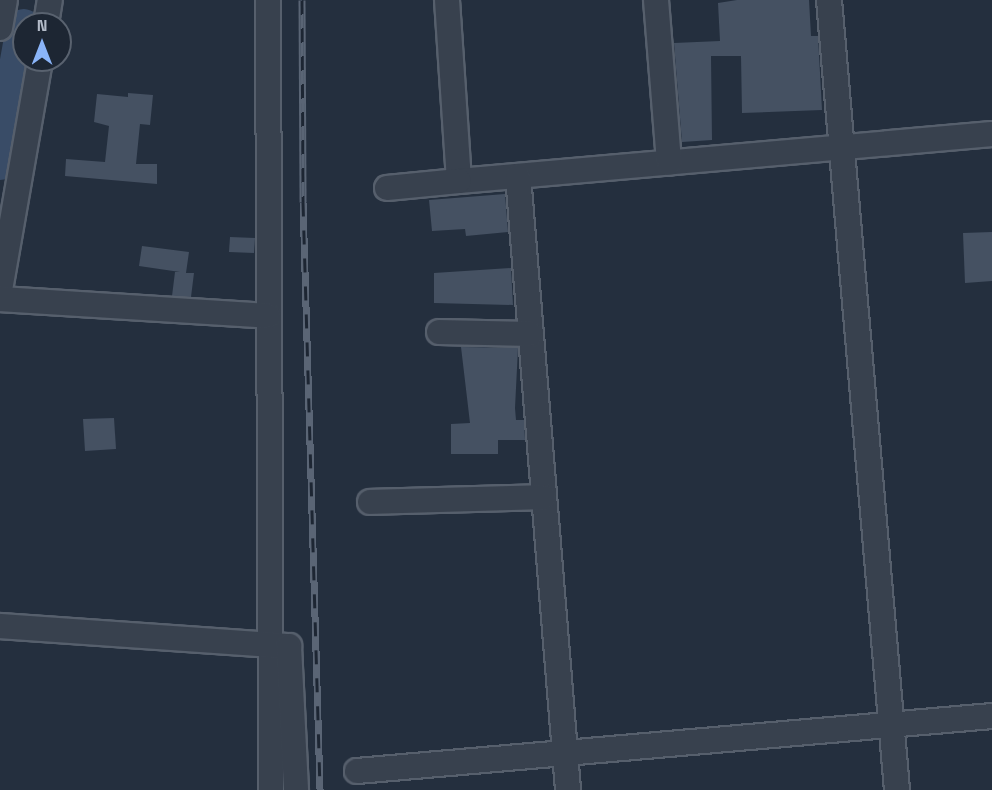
<!DOCTYPE html>
<html>
<head>
<meta charset="utf-8">
<style>
	body { margin:0 }
	#map { position:relative; width:992px; height:790px; overflow:hidden; background:#242f3e; font-family:"Space Grotesk",sans-serif }
	div>[style] { position:absolute }
	.river>* { height:36px; margin:-18px; padding:0 18px; transform-origin:18px; border-radius:18px; background:#394c67 }
	.building>* { inset:0; background:#455162 }
	.roads { filter:drop-shadow(2px 0 #565f6c) drop-shadow(-2px 0 #565f6c) drop-shadow(0 2px #565f6c) drop-shadow(0 -2px #565f6c) }
	.minor>* { height:24px; margin:-12px; padding:0 12px; transform-origin:12px; border-radius:12px; background:#38414e }
	.rail>* { height:7px; margin-top:-3.5px; transform-origin:0; background:repeating-linear-gradient(90deg,#1d2633 0 14px,#5a6575 0 28px); box-sizing:border-box; border-block:2px solid #5a6575 }
	span { translate:-50% -50%; white-space:nowrap; text-align:center; line-height:1.15; -webkit-text-stroke:5px #1d2633; paint-order:stroke }
	.north { position:absolute; left:12px; top:12px; width:60px; height:60px; box-sizing:border-box; background:#1d2633; border:2px solid #59626f; border-radius:50%; rotate:0deg; font-size:16px; font-weight:700; line-height:24px; text-align:center; color:#b4bcc9 }
	.north::after { content:''; display:block; margin:auto; width:21px; height:27px; background:#8ab4f8; clip-path:polygon(50% 0,100% 100%,50% 72%,0 100%) }
</style>
</head>
<body>
<div id="map">
	<div class="river">
		<div style="left:0;top:162px;width:137px;rotate:-79.9deg"></div>
	</div>
	<div class="building">
		<div style="clip-path:polygon(737px 0,809px 0,811px 36px,818px 36px,822px 110px,742px 113px,741px 56px,711px 56px,712px 140px,682px 142px,674px 43px,720px 41px,718px 3px)"></div>
		<div style="clip-path:polygon(128px 93px,153px 95px,150px 125px,140px 124px,136px 164px,157px 164px,157px 184px,65px 176px,66px 159px,105px 162px,109px 126px,94px 122px,97px 94px,128px 97px)"></div>
		<div style="clip-path:polygon(505px 194px,508px 232px,466px 236px,465px 229px,432px 231px,429px 200px)"></div>
		<div style="clip-path:polygon(992px 232px,992px 281px,965px 283px,963px 233px)"></div>
		<div style="clip-path:polygon(230px 237px,255px 238px,254px 253px,229px 252px)"></div>
		<div style="clip-path:polygon(142px 246px,189px 252px,186px 273px,194px 273px,191px 297px,172px 296px,175px 272px,180px 272px,139px 266px)"></div>
		<div style="clip-path:polygon(511px 268px,513px 305px,434px 303px,434px 273px)"></div>
		<div style="clip-path:polygon(461px 347px,518px 348px,515px 408px,516px 420px,524px 420px,525px 440px,498px 440px,498px 454px,451px 454px,451px 424px,470px 423px)"></div>
		<div style="clip-path:polygon(114px 418px,116px 449px,85px 451px,83px 419px)"></div>
	</div>
	<div class="roads">
		<div class="minor">
			<div style="left:268px;top:0;width:790px;rotate:89.78deg"></div>
			<div style="left:447px;top:0;width:181px;rotate:86.2deg"></div>
			<div style="left:459px;top:181px;width:535px;rotate:-5.04deg"></div>
			<div style="left:656px;top:0;width:163px;rotate:85.4deg"></div>
			<div style="left:829px;top:0;width:793px;rotate:85.08deg"></div>
			<div style="left:46px;top:24px;width:24px;rotate:-81deg"></div>
			<div style="left:0;top:28px;width:28px;rotate:-80deg"></div>
			<div style="left:518px;top:176px;width:616px;rotate:85.34deg"></div>
			<div style="left:387px;top:188px;width:72px;rotate:-5.6deg"></div>
			<div style="left:0;top:290px;width:233px;rotate:-80.1deg"></div>
			<div style="left:0;top:299px;width:269px;rotate:3.6deg"></div>
			<div style="left:439px;top:332px;width:92px;rotate:1.2deg"></div>
			<div style="left:370px;top:502px;width:174px;rotate:-1.6deg"></div>
			<div style="left:0;top:626px;width:290px;rotate:4deg"></div>
			<div style="left:289px;top:646px;width:144px;rotate:87.2deg"></div>
			<div style="left:357px;top:771px;width:637px;rotate:-4.95deg"></div>
		</div>
	</div>
	<div class="rail">
		<div style="left:302px;top:0;width:202px;rotate:89.7deg"></div>
		<div style="left:303px;top:202px;width:588px;rotate:88.34deg"></div>
	</div>
	<div class="north">N</div>
</div>
</body>
</html>
